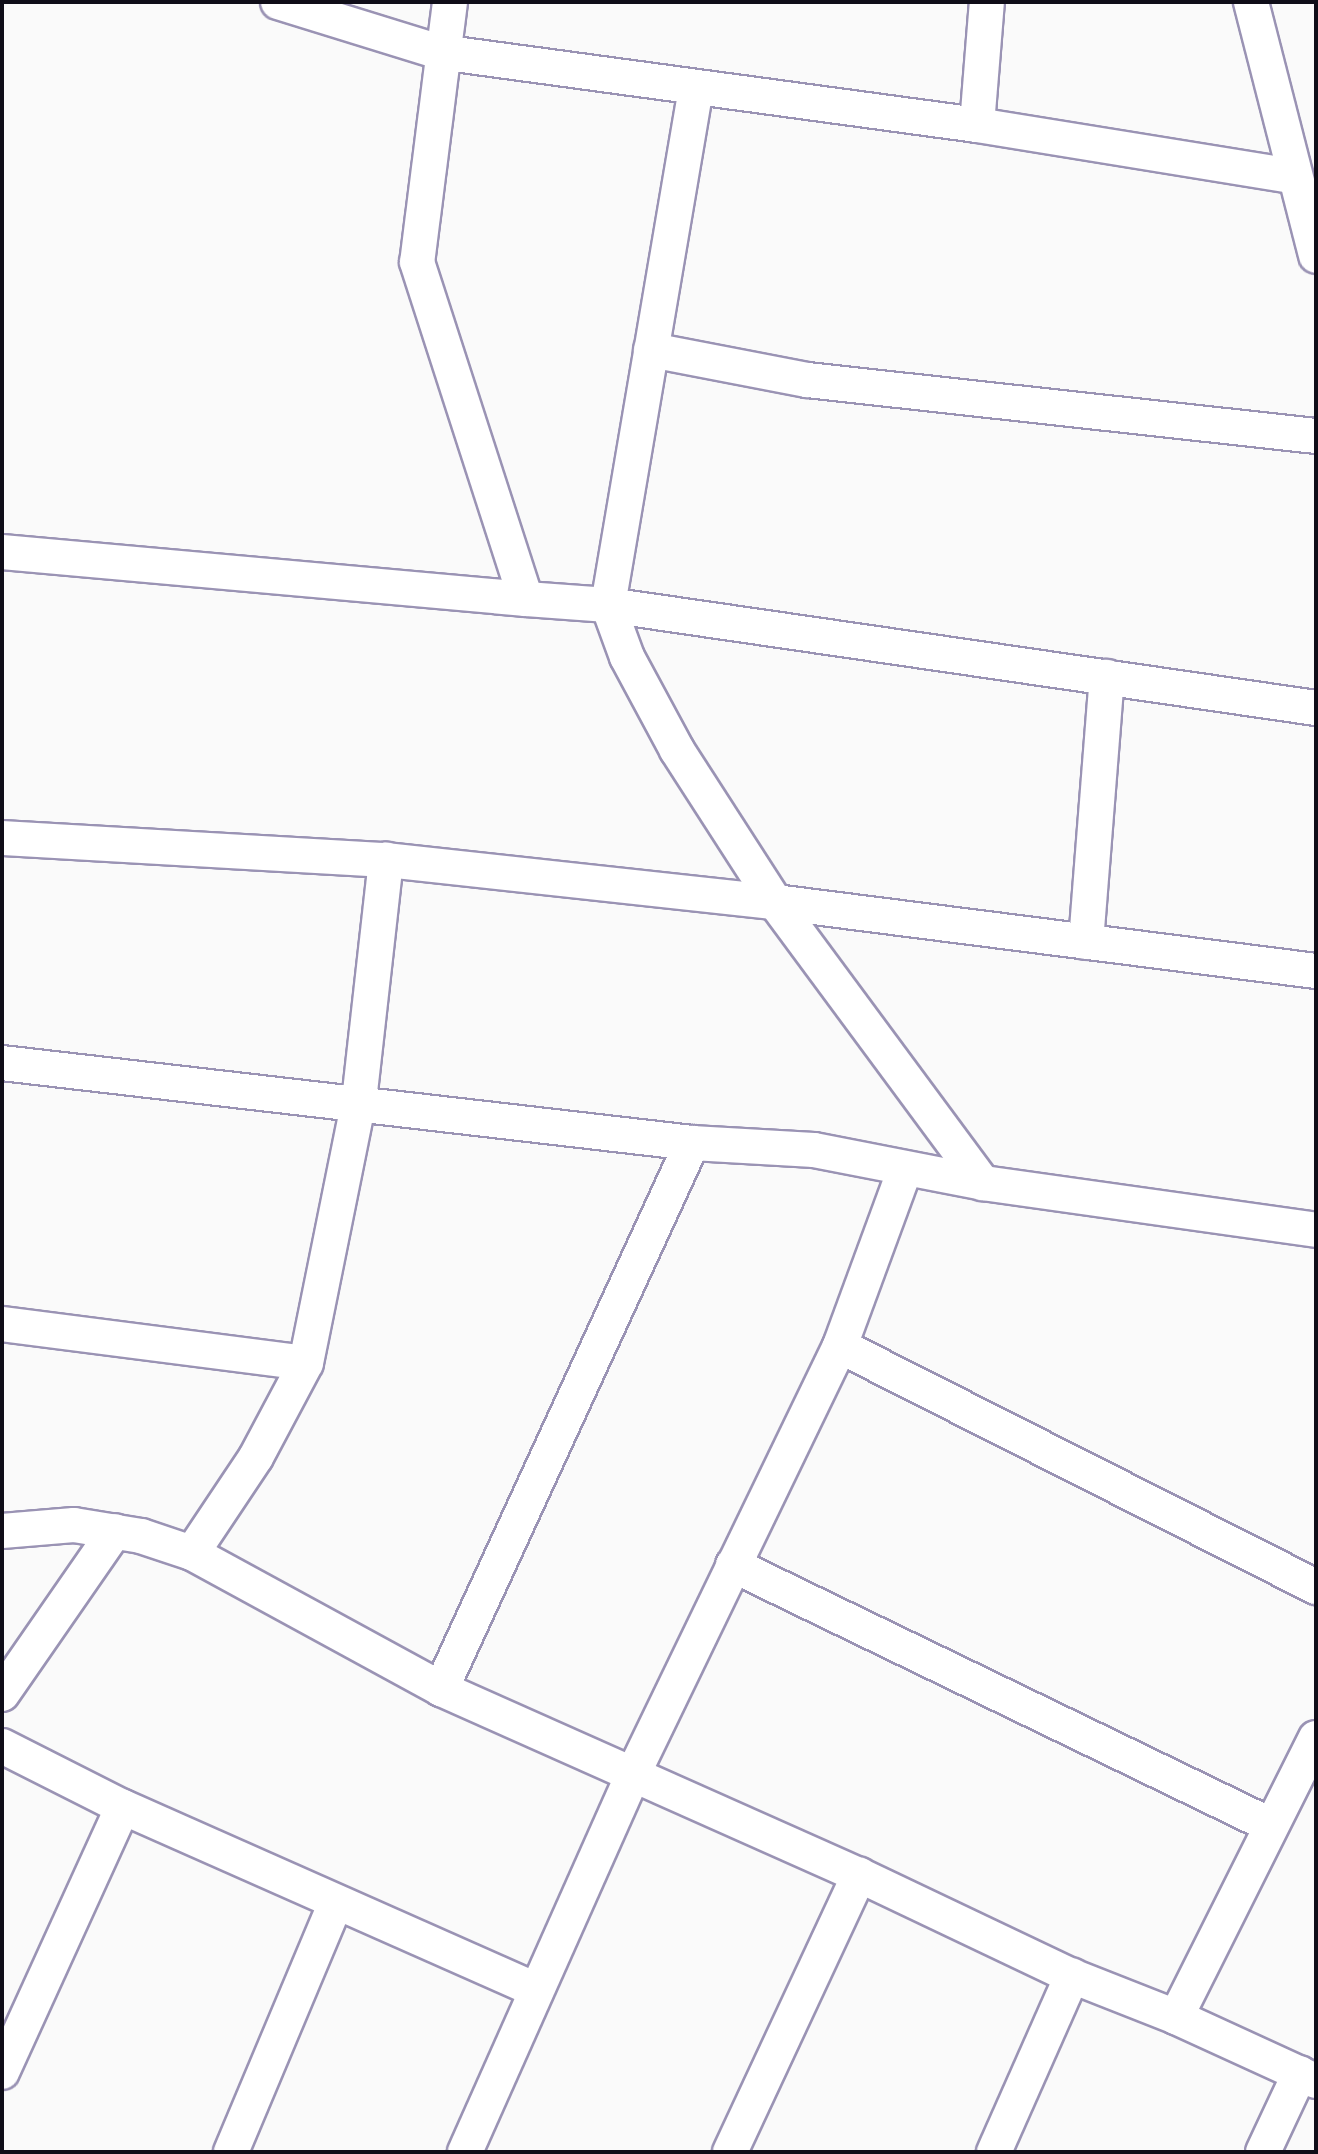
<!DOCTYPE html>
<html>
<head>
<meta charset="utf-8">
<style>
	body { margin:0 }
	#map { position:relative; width:1318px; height:2154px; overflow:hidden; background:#fafafa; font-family:Mulish,sans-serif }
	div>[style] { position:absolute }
	.roads { filter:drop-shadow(2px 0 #9a93b4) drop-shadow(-2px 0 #9a93b4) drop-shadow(0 2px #9a93b4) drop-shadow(0 -2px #9a93b4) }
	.minor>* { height:34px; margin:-17px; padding:0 17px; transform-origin:17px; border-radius:17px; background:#fff }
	span { translate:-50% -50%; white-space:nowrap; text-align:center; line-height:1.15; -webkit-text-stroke:6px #fff; paint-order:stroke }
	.frame { position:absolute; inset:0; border:4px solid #0f0d18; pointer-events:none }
</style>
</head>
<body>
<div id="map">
	<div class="roads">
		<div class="minor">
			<div style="left:278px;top:2px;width:170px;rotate:17.2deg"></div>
			<div style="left:440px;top:52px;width:542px;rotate:7.74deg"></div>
			<div style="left:977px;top:125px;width:320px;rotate:9.2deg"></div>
			<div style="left:450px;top:2px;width:262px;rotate:97.2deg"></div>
			<div style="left:417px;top:262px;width:354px;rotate:72.1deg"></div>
			<div style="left:526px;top:599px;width:82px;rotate:4.2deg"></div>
			<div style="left:608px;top:605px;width:715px;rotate:8.28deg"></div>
			<div style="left:1251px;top:2px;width:262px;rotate:75.6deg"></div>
			<div style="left:696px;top:88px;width:524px;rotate:99.66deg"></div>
			<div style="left:608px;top:605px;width:55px;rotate:69.9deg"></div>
			<div style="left:627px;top:657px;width:106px;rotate:61.7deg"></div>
			<div style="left:677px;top:750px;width:181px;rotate:57.2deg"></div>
			<div style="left:775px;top:902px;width:350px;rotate:53.5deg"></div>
			<div style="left:977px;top:125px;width:123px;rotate:-85.4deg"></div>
			<div style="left:651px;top:350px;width:159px;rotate:10.9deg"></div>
			<div style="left:807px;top:380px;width:512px;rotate:6.28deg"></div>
			<div style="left:2px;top:552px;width:526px;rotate:5.13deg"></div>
			<div style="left:2px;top:838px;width:385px;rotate:3.3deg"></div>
			<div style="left:386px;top:860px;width:391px;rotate:6.2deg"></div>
			<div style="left:775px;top:902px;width:545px;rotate:7.27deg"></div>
			<div style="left:1086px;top:942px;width:266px;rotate:-85.5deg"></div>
			<div style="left:2px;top:1063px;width:695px;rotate:6.61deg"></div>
			<div style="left:692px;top:1143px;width:122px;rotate:3.3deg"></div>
			<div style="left:814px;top:1150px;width:172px;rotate:11deg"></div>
			<div style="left:983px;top:1183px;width:336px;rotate:8deg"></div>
			<div style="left:2px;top:1324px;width:306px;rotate:7.3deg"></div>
			<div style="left:306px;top:1363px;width:267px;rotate:-78.6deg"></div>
			<div style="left:359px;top:1101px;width:243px;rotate:-83.6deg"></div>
			<div style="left:840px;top:1346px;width:189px;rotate:-69.8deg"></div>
			<div style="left:2px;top:1531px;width:72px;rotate:-4.8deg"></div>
			<div style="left:74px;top:1525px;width:68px;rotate:9.3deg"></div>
			<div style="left:141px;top:1536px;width:54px;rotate:18.4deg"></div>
			<div style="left:192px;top:1553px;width:284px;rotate:28.6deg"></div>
			<div style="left:441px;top:1689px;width:458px;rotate:24deg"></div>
			<div style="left:859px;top:1875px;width:236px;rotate:25.4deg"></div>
			<div style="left:1072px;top:1976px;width:112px;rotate:21.5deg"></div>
			<div style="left:1176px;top:2017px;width:312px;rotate:-63.4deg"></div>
			<div style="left:192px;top:1553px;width:115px;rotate:-56.3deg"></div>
			<div style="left:256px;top:1457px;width:106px;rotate:-62deg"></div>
			<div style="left:733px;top:1565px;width:597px;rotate:25.83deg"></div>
			<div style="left:441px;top:1689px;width:601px;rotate:-65.31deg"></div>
			<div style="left:2px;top:1694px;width:198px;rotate:-55.3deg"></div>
			<div style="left:2px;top:1746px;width:136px;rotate:26.8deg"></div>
			<div style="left:123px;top:1807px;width:452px;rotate:23.9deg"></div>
			<div style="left:1176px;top:2017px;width:154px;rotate:24.6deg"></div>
			<div style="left:2px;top:2072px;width:291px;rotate:-65.5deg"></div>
			<div style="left:231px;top:2152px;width:271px;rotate:-67.2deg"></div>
			<div style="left:465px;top:2152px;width:414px;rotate:-66deg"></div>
			<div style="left:633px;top:1774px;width:475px;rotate:-64.2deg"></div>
			<div style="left:840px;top:1346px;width:534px;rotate:26.85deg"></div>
			<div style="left:730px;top:2152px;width:306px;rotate:-65deg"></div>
			<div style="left:994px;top:2152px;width:193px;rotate:-66.1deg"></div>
			<div style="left:1263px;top:2152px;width:87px;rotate:-64.9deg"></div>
		</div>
	</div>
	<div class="frame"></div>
</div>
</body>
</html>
